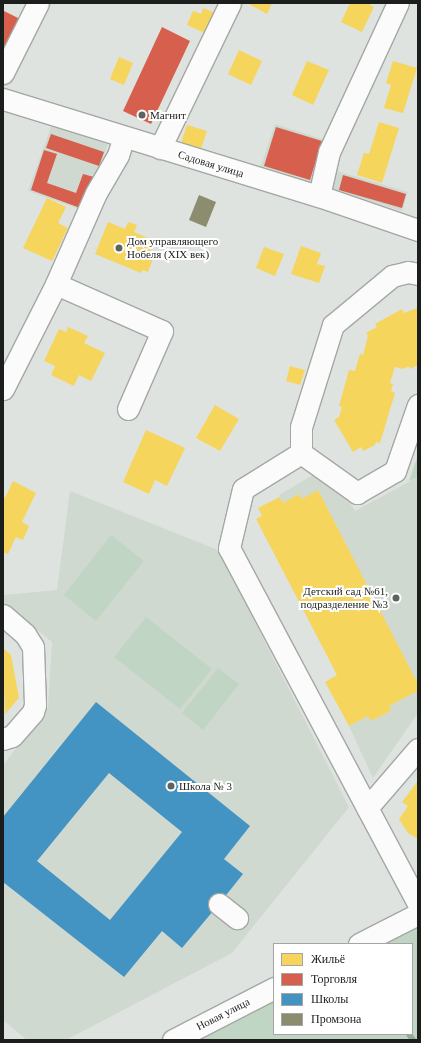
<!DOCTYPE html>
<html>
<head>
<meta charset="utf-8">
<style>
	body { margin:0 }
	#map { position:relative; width:421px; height:1043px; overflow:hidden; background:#dee3df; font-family:"Times New Roman",serif }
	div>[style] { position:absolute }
	.built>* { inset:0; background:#cfd9d0 }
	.green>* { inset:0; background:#c1d5c4 }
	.homes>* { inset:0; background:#f6d55c }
	.shops>* { inset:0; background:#d6604d }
	.schools>* { inset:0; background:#4393c3 }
	.industry>* { inset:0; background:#8c8c6e }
	.stream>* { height:6px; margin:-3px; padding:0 3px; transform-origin:3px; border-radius:3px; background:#91ab96 }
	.roads { filter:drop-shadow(1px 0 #a4a7a4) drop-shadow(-1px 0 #a4a7a4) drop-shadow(0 1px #a4a7a4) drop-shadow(0 -1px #a4a7a4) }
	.minor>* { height:21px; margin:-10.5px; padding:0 10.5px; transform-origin:10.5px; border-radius:10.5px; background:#fafbfa }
	.dots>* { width:11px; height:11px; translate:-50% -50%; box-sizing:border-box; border:2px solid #fff; border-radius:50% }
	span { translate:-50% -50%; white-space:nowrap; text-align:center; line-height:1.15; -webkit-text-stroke:4px #fff; paint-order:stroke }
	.poi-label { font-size:11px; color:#1b1e1b }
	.left { translate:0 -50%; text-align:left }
	.right { translate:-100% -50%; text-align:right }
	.street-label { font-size:11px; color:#1b1e1b }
	.frame { position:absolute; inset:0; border:4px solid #1b1e1b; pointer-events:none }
	.legend { position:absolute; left:273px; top:943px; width:140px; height:92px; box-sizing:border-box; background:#fff; border:1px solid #a4a5a4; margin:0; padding:5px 7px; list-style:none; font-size:12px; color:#1b1e1b }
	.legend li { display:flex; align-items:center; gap:8px; height:20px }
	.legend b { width:20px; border:1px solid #a4a5a4 }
</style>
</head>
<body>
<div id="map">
	<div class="built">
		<div style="clip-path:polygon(52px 124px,108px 143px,85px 211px,28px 191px)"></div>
		<div style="clip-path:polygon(275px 124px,325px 140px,317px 165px,408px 192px,402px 211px,261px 166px)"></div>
		<div style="clip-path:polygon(315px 474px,348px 500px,355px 511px,418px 477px,418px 684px,318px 491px,302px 499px,299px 494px,283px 503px,279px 495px)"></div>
		<div style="clip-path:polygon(70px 491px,218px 550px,349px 807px,232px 953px,66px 1040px,27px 1040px,3px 1020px,3px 765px,48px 707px,52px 642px,3px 602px,3px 595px,57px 590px)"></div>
		<div style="clip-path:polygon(418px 691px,418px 713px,373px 778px,349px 726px,368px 716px,371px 721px,391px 711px,389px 706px)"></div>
	</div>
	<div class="green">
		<div style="clip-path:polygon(418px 455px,418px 477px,409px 481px)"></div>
		<div style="clip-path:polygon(111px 535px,144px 561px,96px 621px,64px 595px)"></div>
		<div style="clip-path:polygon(146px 617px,212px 669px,180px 709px,114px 657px)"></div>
		<div style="clip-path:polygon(218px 668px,239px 684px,203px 730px,182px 713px)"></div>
		<div style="clip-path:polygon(418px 923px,418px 1040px,180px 1040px,274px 988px,274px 1034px,412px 1034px,412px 944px,371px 944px)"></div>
	</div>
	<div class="homes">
		<div style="clip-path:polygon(247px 3px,272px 3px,267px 14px)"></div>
		<div style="clip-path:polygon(350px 3px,367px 3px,374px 7px,362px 32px,341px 22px)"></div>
		<div style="clip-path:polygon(203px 8px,216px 13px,207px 34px,187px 25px,193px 11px,201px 14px)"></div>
		<div style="clip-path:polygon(239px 50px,262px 61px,251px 85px,228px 74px)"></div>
		<div style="clip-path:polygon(119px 57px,133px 63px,124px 85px,110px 79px)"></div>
		<div style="clip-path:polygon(307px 61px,329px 70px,313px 105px,292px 95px)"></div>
		<div style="clip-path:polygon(393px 61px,417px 68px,403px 113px,384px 108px,391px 85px,386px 83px)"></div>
		<div style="clip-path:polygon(379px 122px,399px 128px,382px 183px,357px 175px,364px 153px,369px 154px)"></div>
		<div style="clip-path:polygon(187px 125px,207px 131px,200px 152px,180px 146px)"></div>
		<div style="clip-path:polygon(47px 198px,66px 207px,58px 223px,68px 228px,52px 261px,23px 248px)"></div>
		<div style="clip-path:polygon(108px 222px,125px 229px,128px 222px,137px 225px,134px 232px,154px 241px,149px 254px,154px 256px,148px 272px,142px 270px,141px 273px,95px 254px)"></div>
		<div style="clip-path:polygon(301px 246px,321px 253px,317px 264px,325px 266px,319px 283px,291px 274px)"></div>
		<div style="clip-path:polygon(264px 247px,284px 254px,275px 276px,256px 268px)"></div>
		<div style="clip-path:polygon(417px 308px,418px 365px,410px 369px,409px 366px,403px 369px,395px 367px,390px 383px,393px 384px,391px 391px,395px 393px,380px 443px,376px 442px,375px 445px,363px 451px,361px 447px,353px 452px,334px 420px,339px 417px,342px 407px,339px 406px,349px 370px,355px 371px,360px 354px,363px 355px,368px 336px,366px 333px,377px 327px,375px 324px,402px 309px,404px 313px)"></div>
		<div style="clip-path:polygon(68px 327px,88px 336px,84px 343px,105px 353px,91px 381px,79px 375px,74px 386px,51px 375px,55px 366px,44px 361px,59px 329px,66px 332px)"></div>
		<div style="clip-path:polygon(290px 366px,305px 370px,300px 385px,286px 381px)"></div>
		<div style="clip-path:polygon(215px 405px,239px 419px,220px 451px,196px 438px)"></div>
		<div style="clip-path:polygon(146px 430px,185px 448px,167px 486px,155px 480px,149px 494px,123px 482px)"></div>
		<div style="clip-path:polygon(13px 481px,36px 493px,22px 522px,29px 526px,23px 540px,16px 537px,8px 554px,3px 552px,3px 496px,5px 498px)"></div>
		<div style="clip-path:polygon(318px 490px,418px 684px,418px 691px,389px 706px,391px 711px,371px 721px,368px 716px,349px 726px,325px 682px,337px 675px,256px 519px,262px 516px,258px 508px,280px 497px,283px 503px,299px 494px,302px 499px)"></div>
		<div style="clip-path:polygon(3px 648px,11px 655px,19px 698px,5px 714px)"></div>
		<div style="clip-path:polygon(417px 782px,418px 783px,418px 839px,408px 833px,399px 819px,408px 806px,402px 802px)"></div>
	</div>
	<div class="shops">
		<div style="clip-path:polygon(4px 11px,22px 20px,3px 62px,3px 14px)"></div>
		<div style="clip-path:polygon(162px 27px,190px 41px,151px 124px,123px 111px)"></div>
		<div style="clip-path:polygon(276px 127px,322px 141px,310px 180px,264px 166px)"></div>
		<div style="clip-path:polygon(51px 134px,104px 152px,99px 166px,46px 148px)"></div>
		<div style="clip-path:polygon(44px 150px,57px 154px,47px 183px,76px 193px,83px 174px,94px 177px,83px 209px,31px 190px)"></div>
		<div style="clip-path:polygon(343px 175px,406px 194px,402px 208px,339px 190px)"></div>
	</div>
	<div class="schools">
		<div style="clip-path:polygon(evenodd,96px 702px,250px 826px,224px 859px,243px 874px,219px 904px,182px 948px,162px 931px,124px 977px,3px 882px,3px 817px,96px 702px,109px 773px,182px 832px,110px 920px,37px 861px,109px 773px)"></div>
	</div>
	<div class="industry">
		<div style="clip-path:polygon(199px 195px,216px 202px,206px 227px,189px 220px)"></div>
	</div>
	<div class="stream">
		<div style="left:409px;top:1034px;width:7px;rotate:56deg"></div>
	</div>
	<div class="roads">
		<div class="minor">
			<div style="left:3px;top:73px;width:78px;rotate:-63.4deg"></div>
			<div style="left:3px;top:99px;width:331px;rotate:17.1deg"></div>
			<div style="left:319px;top:196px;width:105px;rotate:19deg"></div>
			<div style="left:160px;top:148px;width:161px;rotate:-64.2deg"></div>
			<div style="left:319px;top:196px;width:45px;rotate:-77.2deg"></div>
			<div style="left:329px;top:152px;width:164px;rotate:-65.2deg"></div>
			<div style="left:56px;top:284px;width:116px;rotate:23.9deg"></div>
			<div style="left:162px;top:331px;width:85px;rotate:113.6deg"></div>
			<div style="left:3px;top:389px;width:118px;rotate:-63.2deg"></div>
			<div style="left:56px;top:284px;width:99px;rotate:-66.3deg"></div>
			<div style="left:96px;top:193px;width:44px;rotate:-59.9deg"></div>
			<div style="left:118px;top:155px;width:19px;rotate:-72deg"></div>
			<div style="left:301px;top:453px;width:68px;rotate:148.2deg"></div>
			<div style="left:243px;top:489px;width:61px;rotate:103.3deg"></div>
			<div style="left:229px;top:548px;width:403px;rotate:62deg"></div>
			<div style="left:301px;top:453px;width:26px;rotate:-90deg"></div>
			<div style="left:301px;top:427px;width:107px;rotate:-72.6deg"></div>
			<div style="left:333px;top:325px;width:77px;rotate:-39.7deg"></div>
			<div style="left:392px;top:276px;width:16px;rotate:-14deg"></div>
			<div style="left:408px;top:272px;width:10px;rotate:11deg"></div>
			<div style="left:301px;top:453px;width:69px;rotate:35.5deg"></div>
			<div style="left:357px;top:493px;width:44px;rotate:-30.1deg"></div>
			<div style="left:395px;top:471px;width:70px;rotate:-70.8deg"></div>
			<div style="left:3px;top:615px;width:29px;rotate:41deg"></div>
			<div style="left:25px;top:634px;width:15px;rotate:58deg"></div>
			<div style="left:33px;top:647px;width:58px;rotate:88deg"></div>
			<div style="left:35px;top:705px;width:7px;rotate:106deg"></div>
			<div style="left:33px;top:712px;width:32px;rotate:131deg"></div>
			<div style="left:12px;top:736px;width:9px;rotate:162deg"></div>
			<div style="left:367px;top:808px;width:78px;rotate:-49.2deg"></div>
			<div style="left:219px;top:904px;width:23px;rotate:38deg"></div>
			<div style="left:359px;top:944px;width:66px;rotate:-27deg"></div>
			<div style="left:173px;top:1040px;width:114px;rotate:-27.2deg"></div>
		</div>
	</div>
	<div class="dots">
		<div style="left:142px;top:115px;background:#5f6360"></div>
		<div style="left:119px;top:248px;background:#5f6360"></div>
		<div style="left:396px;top:598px;background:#5f6360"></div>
		<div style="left:171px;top:786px;background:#5f6360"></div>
	</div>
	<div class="poi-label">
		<span class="left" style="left:150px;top:115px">Магнит</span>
		<span class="left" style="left:127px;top:248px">Дом управляющего<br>Нобеля (XIX век)</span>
		<span class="right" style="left:388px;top:598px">Детский сад №61,<br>подразделение №3</span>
		<span class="left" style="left:179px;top:786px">Школа № 3</span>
	</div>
	<div class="street-label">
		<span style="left:211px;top:164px;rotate:17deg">Садовая улица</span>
		<span style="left:223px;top:1014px;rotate:-27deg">Новая улица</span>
	</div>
	<div class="frame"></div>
	<ul class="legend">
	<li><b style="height:11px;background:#f6d55c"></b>Жильё</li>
	<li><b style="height:11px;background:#d6604d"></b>Торговля</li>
	<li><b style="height:11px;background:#4393c3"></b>Школы</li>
	<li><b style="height:11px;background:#8c8c6e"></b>Промзона</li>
	</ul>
</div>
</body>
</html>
